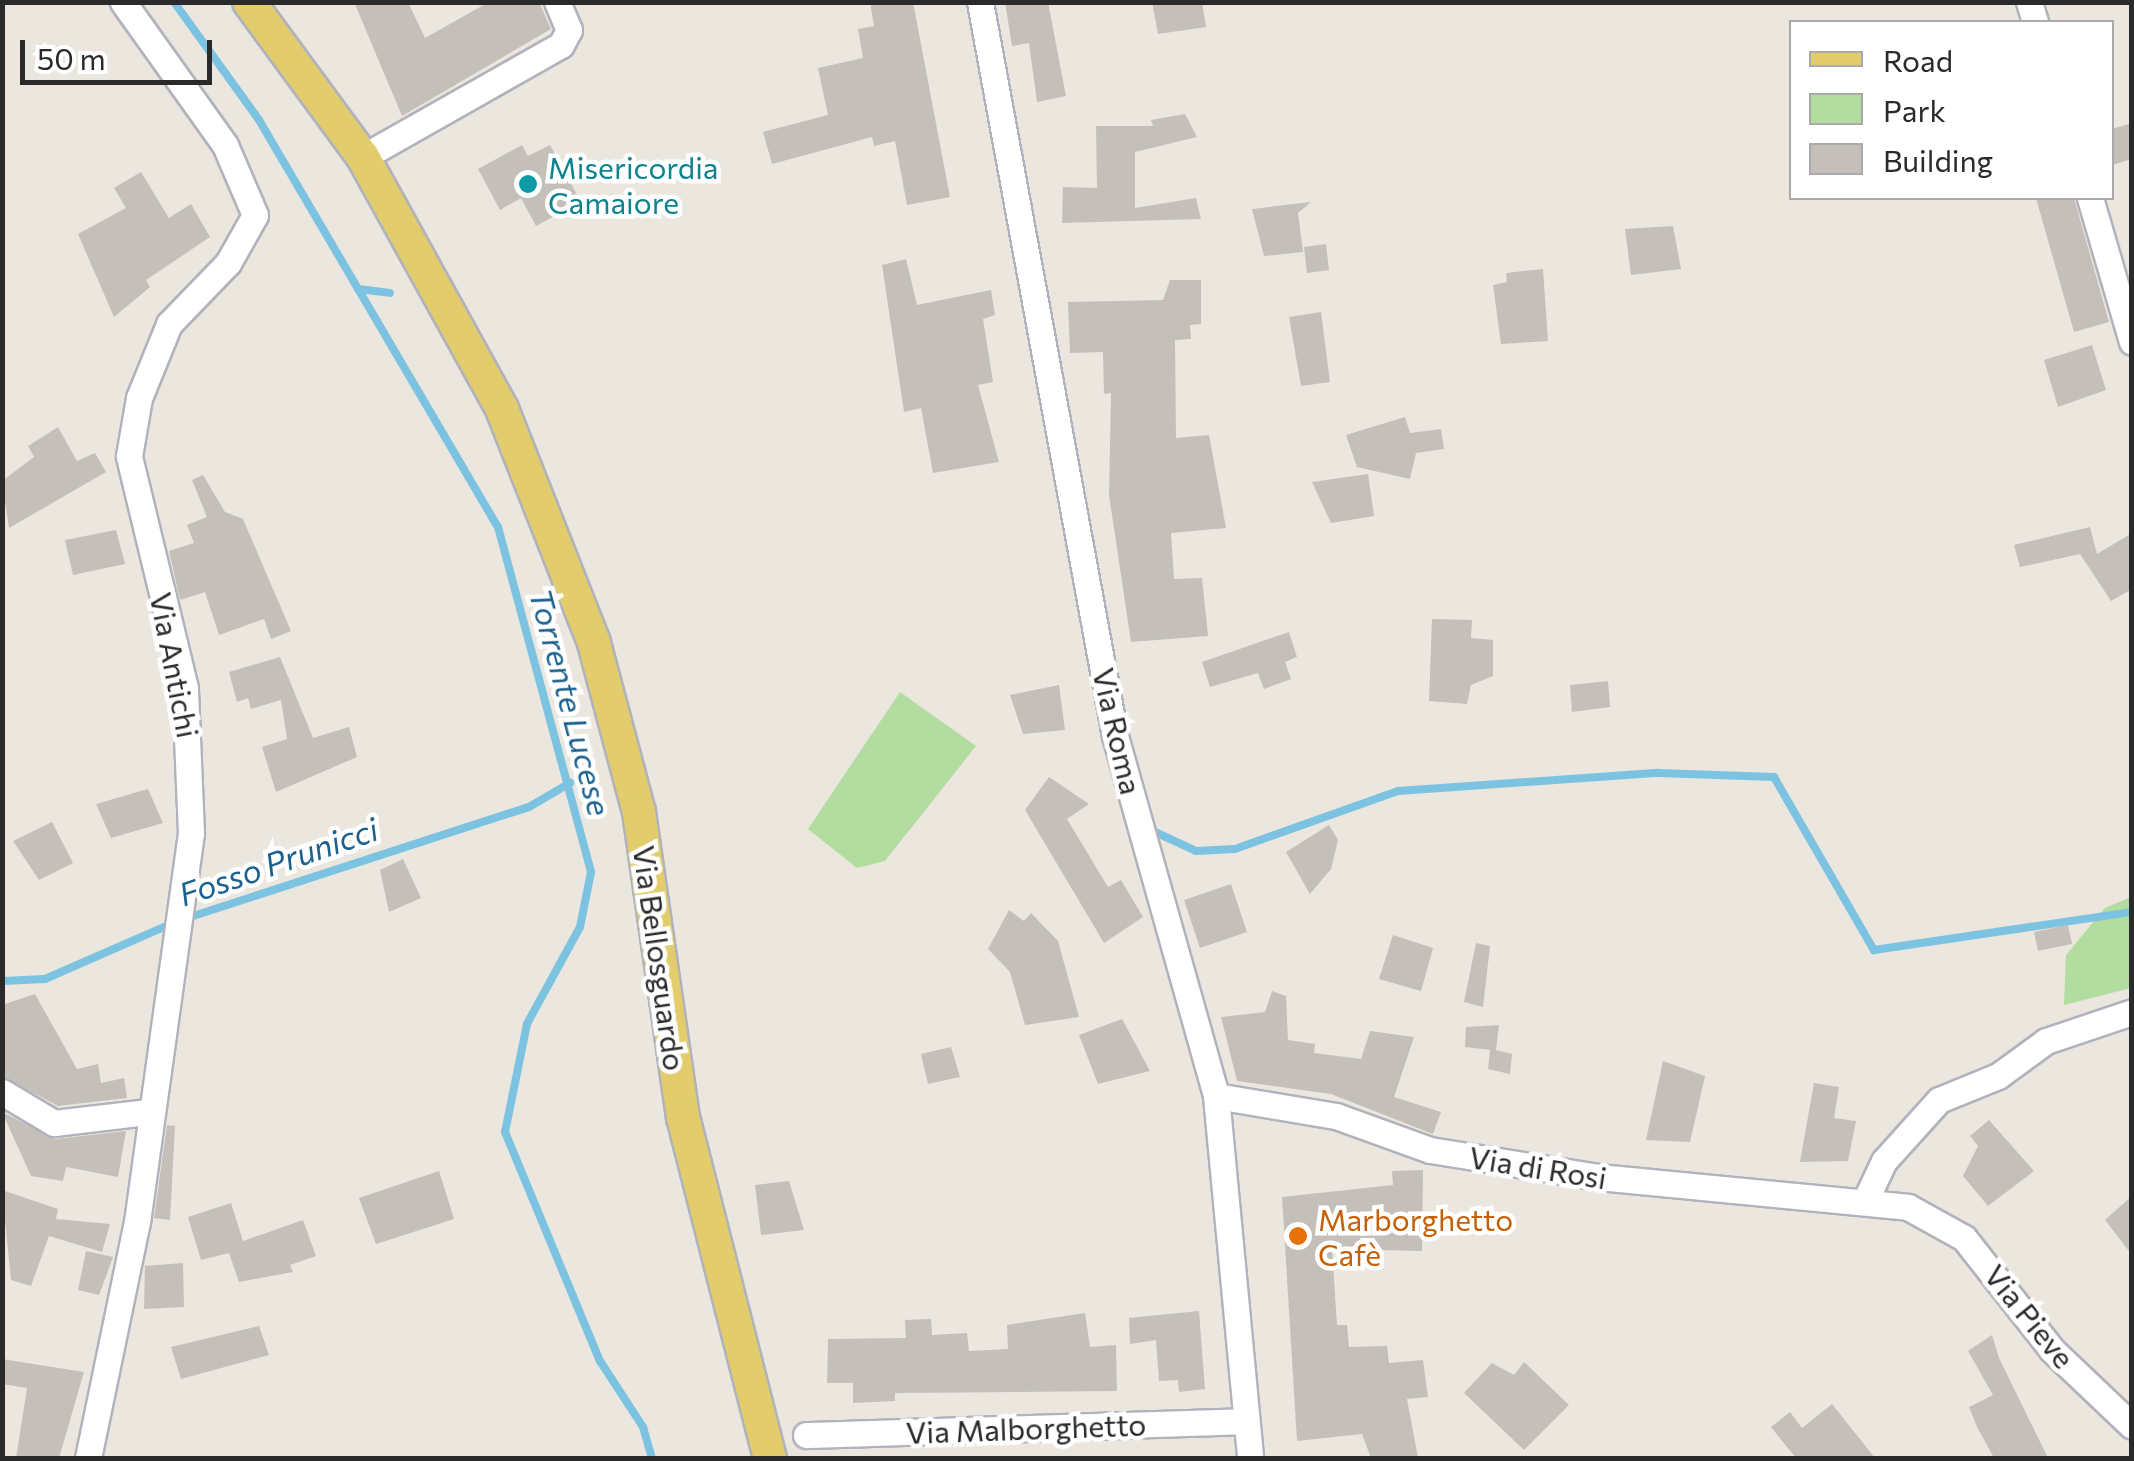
<!DOCTYPE html>
<html>
<head>
<meta charset="utf-8">
<style>
	body { margin:0 }
	#map { position:relative; width:2134px; height:1461px; overflow:hidden; background:#ebe6de; font-family:Commissioner,sans-serif }
	div>[style] { position:absolute }
	.green>* { inset:0; background:#b2dca0 }
	.stream>* { height:8px; margin:-4px; padding:0 4px; transform-origin:4px; border-radius:4px; background:#7cc3e2 }
	.building>* { inset:0; background:#c4c0b9 }
	.roads { filter:drop-shadow(2px 0 #b1b3bc) drop-shadow(-2px 0 #b1b3bc) drop-shadow(0 2px #b1b3bc) drop-shadow(0 -2px #b1b3bc) }
	.minor>* { height:25px; margin:-12.5px; padding:0 12.5px; transform-origin:12.5px; border-radius:12.5px; background:#fff }
	.major>* { height:32px; margin:-16px; padding:0 16px; transform-origin:16px; border-radius:16px; background:#e2cc6c }
	.dots>* { width:28px; height:28px; translate:-50% -50%; box-sizing:border-box; border:5px solid #fff; border-radius:50% }
	span { translate:-50% -50%; white-space:nowrap; text-align:center; line-height:1.15; -webkit-text-stroke:9px #fff; paint-order:stroke }
	.culture-label { font-size:30px; color:#0d838f }
	.left { translate:0 -50%; text-align:left }
	.street-label { font-size:30px; color:#2a2a2a }
	.food-label { font-size:30px; color:#c56008 }
	.water-label { font-size:32px; color:#1b618e; font-style:italic }
	.frame { position:absolute; inset:0; border:5px solid #2a2a2a; pointer-events:none }
	.legend { position:absolute; left:1789px; top:20px; width:325px; height:180px; box-sizing:border-box; background:#fff; border:2px solid #aaa; margin:0; padding:12px 18px; list-style:none; font-size:30px; color:#2a2a2a }
	.legend li { display:flex; align-items:center; gap:20px; height:50px }
	.legend b { width:50px; border:2px solid #aaa }
	.scale { position:absolute; left:20px; top:40px; width:192px; height:45px; box-sizing:border-box; border:5px solid #2a2a2a; border-top:0; padding-left:12px; font-size:30px; line-height:35px; white-space:nowrap; color:#2a2a2a; -webkit-text-stroke:8px #fff; paint-order:stroke }
</style>
</head>
<body>
<div id="map">
	<div class="green">
		<div style="clip-path:polygon(900px 692px,976px 746px,885px 861px,857px 868px,808px 829px)"></div>
		<div style="clip-path:polygon(2131px 897px,2131px 988px,2064px 1005px,2066px 955px,2105px 908px)"></div>
	</div>
	<div class="stream">
		<div style="left:174px;top:2px;width:145px;rotate:54.2deg"></div>
		<div style="left:259px;top:120px;width:472px;rotate:59.6deg"></div>
		<div style="left:498px;top:527px;width:357px;rotate:74.9deg"></div>
		<div style="left:591px;top:872px;width:56px;rotate:101.3deg"></div>
		<div style="left:580px;top:927px;width:111px;rotate:118.7deg"></div>
		<div style="left:527px;top:1024px;width:110px;rotate:101.5deg"></div>
		<div style="left:505px;top:1132px;width:248px;rotate:67.5deg"></div>
		<div style="left:600px;top:1361px;width:79px;rotate:56.9deg"></div>
		<div style="left:643px;top:1427px;width:32px;rotate:74deg"></div>
		<div style="left:358px;top:289px;width:32px;rotate:7deg"></div>
		<div style="left:1155px;top:832px;width:45px;rotate:24.9deg"></div>
		<div style="left:1196px;top:851px;width:39px;rotate:-3deg"></div>
		<div style="left:1235px;top:849px;width:173px;rotate:-19.6deg"></div>
		<div style="left:1398px;top:791px;width:261px;rotate:-4deg"></div>
		<div style="left:1658px;top:773px;width:116px;rotate:2deg"></div>
		<div style="left:1774px;top:777px;width:200px;rotate:60deg"></div>
		<div style="left:1874px;top:950px;width:261px;rotate:-8.4deg"></div>
		<div style="left:184px;top:919px;width:363px;rotate:-18deg"></div>
		<div style="left:529px;top:807px;width:48px;rotate:-30.3deg"></div>
		<div style="left:2px;top:981px;width:43px;rotate:-2.7deg"></div>
		<div style="left:45px;top:979px;width:137px;rotate:-23.6deg"></div>
	</div>
	<div class="building">
		<div style="clip-path:polygon(354px 2px,408px 2px,425px 38px,489px 2px,539px 2px,551px 29px,402px 116px)"></div>
		<div style="clip-path:polygon(870px 2px,913px 2px,950px 197px,907px 205px,895px 141px,874px 146px,872px 137px,772px 164px,763px 132px,828px 115px,818px 68px,863px 58px,858px 29px,874px 26px)"></div>
		<div style="clip-path:polygon(1005px 2px,1048px 2px,1066px 96px,1037px 102px,1029px 43px,1012px 46px)"></div>
		<div style="clip-path:polygon(1152px 2px,1202px 2px,1206px 27px,1158px 34px)"></div>
		<div style="clip-path:polygon(1185px 114px,1197px 137px,1135px 152px,1135px 208px,1196px 198px,1201px 219px,1062px 223px,1063px 187px,1097px 188px,1096px 126px,1153px 126px,1151px 120px)"></div>
		<div style="clip-path:polygon(2132px 123px,2132px 159px,2112px 165px,2112px 129px)"></div>
		<div style="clip-path:polygon(522px 145px,528px 156px,550px 145px,581px 202px,536px 226px,521px 198px,500px 210px,478px 169px)"></div>
		<div style="clip-path:polygon(141px 172px,169px 218px,191px 204px,210px 237px,146px 280px,150px 287px,114px 317px,78px 234px,126px 208px,114px 188px)"></div>
		<div style="clip-path:polygon(2036px 198px,2074px 198px,2109px 322px,2074px 332px)"></div>
		<div style="clip-path:polygon(1311px 202px,1298px 213px,1303px 252px,1264px 256px,1252px 209px)"></div>
		<div style="clip-path:polygon(1673px 226px,1681px 269px,1631px 275px,1625px 229px)"></div>
		<div style="clip-path:polygon(1326px 244px,1329px 270px,1307px 273px,1304px 247px)"></div>
		<div style="clip-path:polygon(906px 259px,917px 305px,991px 290px,995px 315px,983px 319px,993px 382px,978px 385px,999px 462px,933px 473px,921px 408px,904px 412px,882px 265px)"></div>
		<div style="clip-path:polygon(1543px 269px,1548px 341px,1501px 344px,1493px 285px,1507px 282px,1506px 273px)"></div>
		<div style="clip-path:polygon(1170px 280px,1201px 280px,1201px 324px,1190px 325px,1191px 339px,1175px 340px,1176px 438px,1209px 435px,1226px 528px,1171px 533px,1174px 579px,1202px 578px,1208px 636px,1131px 642px,1109px 495px,1111px 393px,1104px 394px,1103px 352px,1070px 353px,1068px 302px,1163px 300px)"></div>
		<div style="clip-path:polygon(1321px 312px,1330px 382px,1301px 386px,1289px 317px)"></div>
		<div style="clip-path:polygon(2092px 345px,2106px 390px,2058px 407px,2044px 360px)"></div>
		<div style="clip-path:polygon(1405px 417px,1410px 433px,1441px 429px,1444px 449px,1416px 453px,1410px 479px,1357px 467px,1346px 435px)"></div>
		<div style="clip-path:polygon(58px 427px,77px 461px,95px 453px,106px 472px,9px 528px,2px 481px,34px 457px,28px 446px)"></div>
		<div style="clip-path:polygon(1368px 474px,1374px 516px,1331px 523px,1312px 482px)"></div>
		<div style="clip-path:polygon(203px 475px,225px 512px,243px 519px,291px 631px,271px 639px,264px 619px,219px 635px,205px 592px,180px 600px,169px 551px,194px 543px,187px 525px,207px 517px,192px 480px)"></div>
		<div style="clip-path:polygon(2090px 527px,2097px 554px,2132px 533px,2132px 589px,2111px 601px,2080px 554px,2020px 567px,2014px 545px)"></div>
		<div style="clip-path:polygon(116px 530px,125px 564px,73px 575px,65px 540px)"></div>
		<div style="clip-path:polygon(1432px 619px,1472px 620px,1471px 638px,1493px 640px,1493px 676px,1471px 685px,1467px 704px,1429px 701px)"></div>
		<div style="clip-path:polygon(1289px 632px,1297px 657px,1285px 662px,1291px 679px,1264px 689px,1258px 673px,1210px 687px,1202px 662px)"></div>
		<div style="clip-path:polygon(280px 657px,313px 738px,349px 727px,357px 757px,276px 792px,262px 747px,287px 739px,281px 700px,251px 709px,248px 698px,237px 702px,229px 672px)"></div>
		<div style="clip-path:polygon(1608px 681px,1610px 707px,1572px 712px,1570px 685px)"></div>
		<div style="clip-path:polygon(1059px 685px,1065px 730px,1023px 734px,1010px 695px)"></div>
		<div style="clip-path:polygon(1049px 777px,1089px 804px,1067px 819px,1108px 887px,1121px 880px,1143px 917px,1104px 943px,1025px 810px)"></div>
		<div style="clip-path:polygon(148px 789px,163px 823px,111px 838px,96px 804px)"></div>
		<div style="clip-path:polygon(52px 822px,73px 863px,39px 880px,13px 841px)"></div>
		<div style="clip-path:polygon(1329px 825px,1338px 840px,1331px 869px,1310px 894px,1286px 852px)"></div>
		<div style="clip-path:polygon(403px 859px,421px 898px,389px 912px,380px 870px)"></div>
		<div style="clip-path:polygon(1231px 884px,1247px 932px,1200px 948px,1184px 900px)"></div>
		<div style="clip-path:polygon(1009px 910px,1024px 921px,1031px 913px,1058px 941px,1079px 1017px,1025px 1025px,1010px 972px,988px 949px)"></div>
		<div style="clip-path:polygon(2068px 925px,2072px 944px,2038px 951px,2034px 932px)"></div>
		<div style="clip-path:polygon(1393px 935px,1433px 948px,1421px 991px,1379px 979px)"></div>
		<div style="clip-path:polygon(1476px 943px,1490px 946px,1483px 1007px,1464px 1002px)"></div>
		<div style="clip-path:polygon(1272px 991px,1286px 996px,1288px 1040px,1315px 1044px,1314px 1053px,1361px 1059px,1370px 1031px,1414px 1037px,1394px 1097px,1441px 1112px,1433px 1134px,1331px 1094px,1237px 1081px,1221px 1017px,1265px 1012px)"></div>
		<div style="clip-path:polygon(35px 994px,77px 1069px,98px 1064px,101px 1083px,124px 1078px,127px 1098px,58px 1106px,2px 1076px,2px 1005px)"></div>
		<div style="clip-path:polygon(1122px 1019px,1150px 1071px,1098px 1084px,1079px 1035px)"></div>
		<div style="clip-path:polygon(1499px 1025px,1496px 1050px,1512px 1054px,1510px 1074px,1488px 1069px,1490px 1050px,1465px 1047px,1466px 1027px)"></div>
		<div style="clip-path:polygon(951px 1047px,960px 1077px,928px 1084px,921px 1054px)"></div>
		<div style="clip-path:polygon(1663px 1061px,1705px 1076px,1690px 1142px,1646px 1140px)"></div>
		<div style="clip-path:polygon(1814px 1083px,1839px 1087px,1834px 1118px,1856px 1121px,1848px 1161px,1800px 1162px)"></div>
		<div style="clip-path:polygon(2px 1112px,55px 1139px,126px 1131px,118px 1177px,66px 1167px,63px 1181px,31px 1176px)"></div>
		<div style="clip-path:polygon(1989px 1120px,2034px 1171px,1988px 1206px,1963px 1176px,1978px 1146px,1970px 1136px)"></div>
		<div style="clip-path:polygon(167px 1125px,175px 1126px,170px 1220px,154px 1218px)"></div>
		<div style="clip-path:polygon(1423px 1170px,1422px 1251px,1332px 1249px,1337px 1325px,1347px 1325px,1349px 1347px,1387px 1346px,1389px 1363px,1423px 1360px,1428px 1397px,1407px 1399px,1418px 1458px,1371px 1458px,1362px 1434px,1297px 1441px,1282px 1197px,1393px 1185px,1392px 1171px)"></div>
		<div style="clip-path:polygon(439px 1171px,454px 1219px,376px 1244px,359px 1198px)"></div>
		<div style="clip-path:polygon(789px 1181px,804px 1230px,761px 1235px,755px 1185px)"></div>
		<div style="clip-path:polygon(2px 1190px,58px 1209px,56px 1219px,110px 1224px,102px 1252px,49px 1236px,31px 1286px,11px 1280px)"></div>
		<div style="clip-path:polygon(2132px 1196px,2132px 1255px,2105px 1220px)"></div>
		<div style="clip-path:polygon(231px 1203px,243px 1241px,303px 1220px,316px 1256px,290px 1265px,293px 1272px,239px 1282px,229px 1253px,201px 1260px,188px 1217px)"></div>
		<div style="clip-path:polygon(86px 1251px,113px 1257px,99px 1295px,78px 1290px)"></div>
		<div style="clip-path:polygon(183px 1263px,184px 1307px,144px 1309px,145px 1266px)"></div>
		<div style="clip-path:polygon(1199px 1311px,1205px 1389px,1179px 1392px,1178px 1380px,1159px 1381px,1156px 1340px,1130px 1344px,1129px 1318px)"></div>
		<div style="clip-path:polygon(1085px 1313px,1090px 1347px,1116px 1345px,1117px 1391px,895px 1393px,895px 1401px,853px 1403px,853px 1383px,827px 1383px,828px 1339px,906px 1338px,905px 1320px,931px 1319px,932px 1335px,967px 1333px,969px 1351px,1008px 1349px,1007px 1325px)"></div>
		<div style="clip-path:polygon(259px 1326px,269px 1355px,181px 1379px,171px 1347px)"></div>
		<div style="clip-path:polygon(1992px 1335px,1999px 1358px,2048px 1458px,1994px 1458px,1977px 1427px,1969px 1407px,1993px 1395px,1968px 1351px)"></div>
		<div style="clip-path:polygon(2px 1359px,84px 1372px,59px 1458px,16px 1458px,27px 1388px,2px 1384px)"></div>
		<div style="clip-path:polygon(1524px 1362px,1569px 1405px,1524px 1450px,1464px 1393px,1492px 1363px,1514px 1375px)"></div>
		<div style="clip-path:polygon(1832px 1404px,1875px 1458px,1796px 1458px,1771px 1427px,1790px 1412px,1802px 1428px)"></div>
	</div>
	<div class="roads">
		<div class="minor">
			<div style="left:980px;top:2px;width:746px;rotate:79.58deg"></div>
			<div style="left:1115px;top:736px;width:374px;rotate:74.3deg"></div>
			<div style="left:1216px;top:1096px;width:364px;rotate:84.6deg"></div>
			<div style="left:2029px;top:2px;width:21px;rotate:73deg"></div>
			<div style="left:363px;top:157px;width:227px;rotate:-29.5deg"></div>
			<div style="left:561px;top:45px;width:17px;rotate:-62deg"></div>
			<div style="left:569px;top:30px;width:30px;rotate:-113deg"></div>
			<div style="left:2090px;top:198px;width:150px;rotate:73.7deg"></div>
			<div style="left:2px;top:1092px;width:61px;rotate:30.8deg"></div>
			<div style="left:54px;top:1123px;width:95px;rotate:-6.7deg"></div>
			<div style="left:1216px;top:1096px;width:122px;rotate:9.5deg"></div>
			<div style="left:1336px;top:1116px;width:100px;rotate:19.9deg"></div>
			<div style="left:1430px;top:1150px;width:170px;rotate:9.1deg"></div>
			<div style="left:1598px;top:1177px;width:311px;rotate:5.5deg"></div>
			<div style="left:1908px;top:1207px;width:64px;rotate:29deg"></div>
			<div style="left:1964px;top:1238px;width:142px;rotate:51.8deg"></div>
			<div style="left:2052px;top:1350px;width:110px;rotate:43.5deg"></div>
			<div style="left:1866px;top:1199px;width:42px;rotate:-64.7deg"></div>
			<div style="left:1884px;top:1161px;width:82px;rotate:-48deg"></div>
			<div style="left:1939px;top:1100px;width:64px;rotate:-22.1deg"></div>
			<div style="left:1998px;top:1076px;width:59px;rotate:-36.1deg"></div>
			<div style="left:2046px;top:1041px;width:91px;rotate:-18.6deg"></div>
			<div style="left:806px;top:1435px;width:440px;rotate:-1.8deg"></div>
			<div style="left:88px;top:1458px;width:241px;rotate:-78.3deg"></div>
			<div style="left:137px;top:1222px;width:393px;rotate:-82.1deg"></div>
			<div style="left:191px;top:833px;width:145px;rotate:-92.4deg"></div>
			<div style="left:185px;top:688px;width:239px;rotate:-103.6deg"></div>
			<div style="left:129px;top:456px;width:59px;rotate:-80.2deg"></div>
			<div style="left:139px;top:398px;width:80px;rotate:-67.9deg"></div>
			<div style="left:169px;top:324px;width:85px;rotate:-46deg"></div>
			<div style="left:228px;top:263px;width:55px;rotate:-60.6deg"></div>
			<div style="left:255px;top:215px;width:76px;rotate:-113.2deg"></div>
			<div style="left:225px;top:145px;width:176px;rotate:-125.5deg"></div>
		</div>
		<div class="major">
			<div style="left:249px;top:2px;width:192px;rotate:53.7deg"></div>
			<div style="left:363px;top:157px;width:288px;rotate:61.1deg"></div>
			<div style="left:502px;top:409px;width:251px;rotate:68.5deg"></div>
			<div style="left:594px;top:643px;width:175px;rotate:75.1deg"></div>
			<div style="left:639px;top:812px;width:308px;rotate:81.8deg"></div>
			<div style="left:683px;top:1117px;width:352px;rotate:75.7deg"></div>
		</div>
	</div>
	<div class="dots">
		<div style="left:528px;top:184px;background:#0f9aa8"></div>
		<div style="left:1298px;top:1236px;background:#e8710a"></div>
	</div>
	<div class="culture-label">
		<span class="left" style="left:548px;top:184px">Misericordia<br>Camaiore</span>
	</div>
	<div class="street-label">
		<span style="left:175px;top:665px;rotate:79deg">Via Antichi</span>
		<span style="left:1118px;top:731px;rotate:77deg">Via Roma</span>
		<span style="left:660px;top:958px;rotate:82deg">Via Bellosguardo</span>
		<span style="left:1538px;top:1167px;rotate:9deg">Via di Rosi</span>
		<span style="left:2030px;top:1316px;rotate:51deg">Via Pieve</span>
		<span style="left:1026px;top:1428px;rotate:-2deg">Via Malborghetto</span>
	</div>
	<div class="food-label">
		<span class="left" style="left:1318px;top:1236px">Marborghetto<br>Cafè</span>
	</div>
	<div class="water-label">
		<span style="left:571px;top:702px;rotate:75deg">Torrente Lucese</span>
		<span style="left:278px;top:861px;rotate:-19deg">Fosso Prunicci</span>
	</div>
	<div class="frame"></div>
	<ul class="legend">
	<li><b style="height:12px;background:#e2cc6c"></b>Road</li>
	<li><b style="height:28px;background:#b2dca0"></b>Park</li>
	<li><b style="height:28px;background:#c4c0b9"></b>Building</li>
	</ul>
	<div class="scale">50 m</div>
</div>
</body>
</html>
